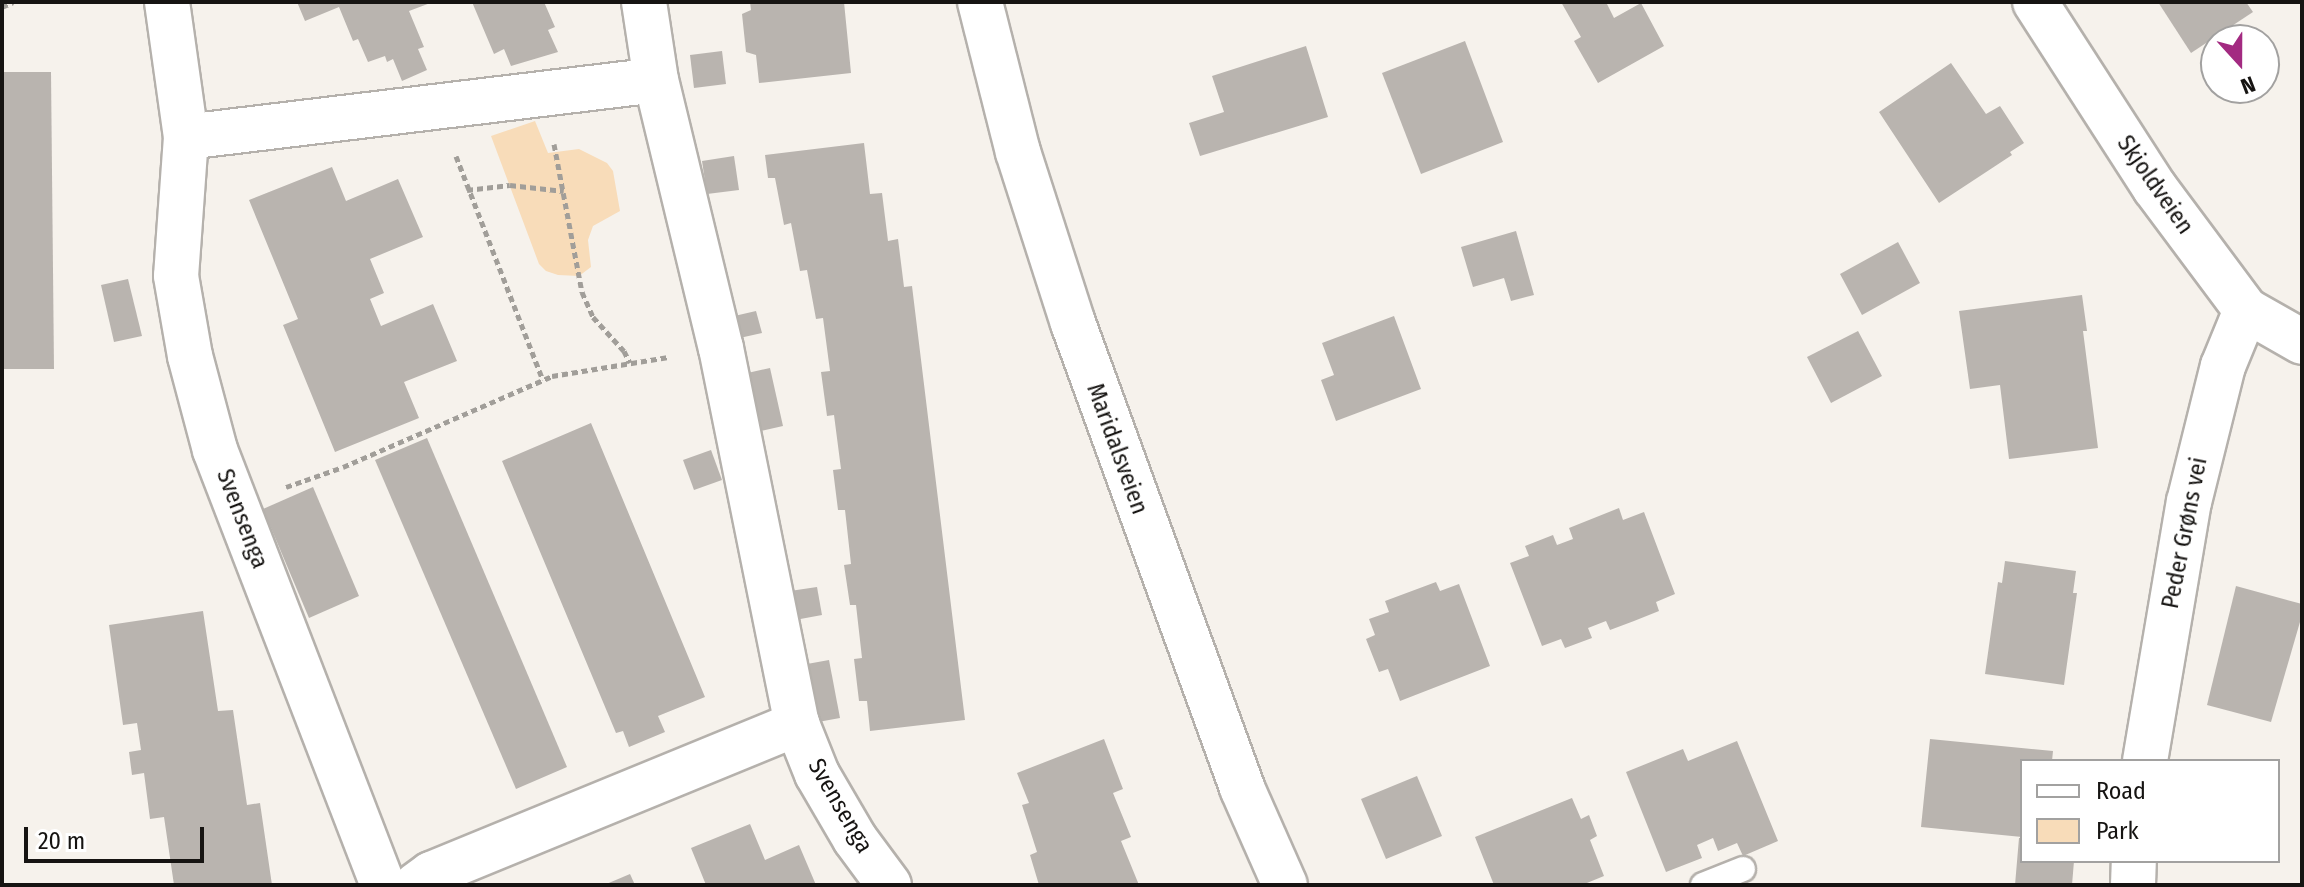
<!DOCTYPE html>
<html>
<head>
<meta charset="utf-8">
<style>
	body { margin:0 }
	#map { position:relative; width:2304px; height:887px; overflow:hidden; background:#f6f2ec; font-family:"Fira Sans Condensed",sans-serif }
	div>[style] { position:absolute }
	.green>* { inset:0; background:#f8dcb9 }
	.building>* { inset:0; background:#b9b4af }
	.path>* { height:5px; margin-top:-2.5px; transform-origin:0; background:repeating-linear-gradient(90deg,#a19e99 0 6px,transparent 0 10px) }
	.roads { filter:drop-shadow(2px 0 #b5b1ac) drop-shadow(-2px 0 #b5b1ac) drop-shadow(0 2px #b5b1ac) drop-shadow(0 -2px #b5b1ac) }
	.lane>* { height:24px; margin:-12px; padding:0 12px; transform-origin:12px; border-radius:12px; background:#fff }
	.street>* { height:44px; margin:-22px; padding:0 22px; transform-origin:22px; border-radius:22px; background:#fff }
	.secondary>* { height:44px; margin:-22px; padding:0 22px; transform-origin:22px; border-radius:22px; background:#fff }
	span { translate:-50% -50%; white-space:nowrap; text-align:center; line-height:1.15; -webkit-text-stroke:6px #fff; paint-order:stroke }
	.street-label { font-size:24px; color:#161412 }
	.frame { position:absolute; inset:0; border:4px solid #161412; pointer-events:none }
	.legend { position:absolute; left:2020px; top:759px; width:260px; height:104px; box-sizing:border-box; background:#fff; border:2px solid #a2a1a0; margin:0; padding:10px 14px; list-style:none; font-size:24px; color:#161412 }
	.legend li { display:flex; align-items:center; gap:16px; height:40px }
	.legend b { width:40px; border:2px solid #a2a1a0 }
	.north { position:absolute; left:2200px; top:24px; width:80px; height:80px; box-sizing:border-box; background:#fff; border:2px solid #a2a1a0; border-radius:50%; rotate:159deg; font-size:22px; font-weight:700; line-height:32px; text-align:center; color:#161412 }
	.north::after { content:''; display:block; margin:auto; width:28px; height:36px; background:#a32a81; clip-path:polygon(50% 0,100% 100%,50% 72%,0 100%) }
	.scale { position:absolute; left:24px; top:827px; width:180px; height:36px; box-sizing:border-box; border:4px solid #161412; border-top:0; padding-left:10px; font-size:24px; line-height:28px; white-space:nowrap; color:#161412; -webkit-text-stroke:6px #fff; paint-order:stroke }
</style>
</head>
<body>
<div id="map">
	<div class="green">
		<div style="clip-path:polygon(535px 121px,548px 153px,579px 149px,607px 163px,613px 171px,620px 211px,593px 226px,588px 240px,591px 267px,579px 276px,558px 275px,546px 271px,539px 264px,491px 136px)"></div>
	</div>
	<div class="building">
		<div style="clip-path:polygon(297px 2px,433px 2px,409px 11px,424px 47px,418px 49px,427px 70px,402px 81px,393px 59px,387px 62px,385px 56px,368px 62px,358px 39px,353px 41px,339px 7px,305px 21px)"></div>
		<div style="clip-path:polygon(472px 2px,544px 2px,555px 27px,548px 30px,558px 52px,511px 66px,504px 49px,494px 54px)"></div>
		<div style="clip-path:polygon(750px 2px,844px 2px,851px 73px,759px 83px,756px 55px,746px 52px,742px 14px,751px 10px)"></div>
		<div style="clip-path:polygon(1561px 2px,1606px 2px,1614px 18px,1641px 3px,1664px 46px,1598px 83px,1574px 41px,1581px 37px)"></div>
		<div style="clip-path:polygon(2158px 2px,2246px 2px,2253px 12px,2191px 53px)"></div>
		<div style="clip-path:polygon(1465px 41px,1503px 142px,1421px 174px,1382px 73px)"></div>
		<div style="clip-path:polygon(1306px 46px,1328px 117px,1200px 156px,1189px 123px,1224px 112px,1212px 76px)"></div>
		<div style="clip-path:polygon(722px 51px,726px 84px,694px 88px,690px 55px)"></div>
		<div style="clip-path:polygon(1951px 63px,1986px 114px,2000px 106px,2024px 143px,2010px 152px,2012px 155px,1939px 203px,1879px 112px)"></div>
		<div style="clip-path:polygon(2px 72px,51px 72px,54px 369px,2px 369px)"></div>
		<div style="clip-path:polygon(864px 143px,870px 194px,882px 193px,888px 241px,898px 239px,904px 287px,912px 286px,965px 720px,870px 731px,867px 701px,859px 701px,854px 659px,862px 658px,856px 605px,850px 605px,844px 565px,851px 564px,845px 510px,838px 510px,833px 470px,841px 469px,834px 415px,827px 416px,821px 372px,830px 371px,823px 318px,816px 319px,807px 270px,800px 271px,791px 223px,784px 225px,775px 178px,768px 178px,765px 155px)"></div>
		<div style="clip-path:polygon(734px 156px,739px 190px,707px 194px,702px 161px)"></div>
		<div style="clip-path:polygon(332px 167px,346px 201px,398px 179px,423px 237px,370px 259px,384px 293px,370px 299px,381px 326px,433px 304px,457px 361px,404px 382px,419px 418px,335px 452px,283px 325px,298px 319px,249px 200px)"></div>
		<div style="clip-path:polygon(1516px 231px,1534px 295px,1511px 301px,1504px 278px,1473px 287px,1461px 247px)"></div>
		<div style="clip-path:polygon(1898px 242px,1920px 283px,1862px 315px,1840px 274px)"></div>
		<div style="clip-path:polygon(128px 279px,142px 336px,114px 342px,101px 285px)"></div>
		<div style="clip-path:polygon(2082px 295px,2087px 331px,2083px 331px,2098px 448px,2009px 459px,2000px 385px,1970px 389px,1959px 311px)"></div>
		<div style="clip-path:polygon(756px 311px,762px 333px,735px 339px,730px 317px)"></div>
		<div style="clip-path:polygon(1394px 316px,1421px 389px,1336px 421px,1321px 380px,1334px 375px,1322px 343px)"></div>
		<div style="clip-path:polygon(1858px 331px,1882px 376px,1831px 403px,1807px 357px)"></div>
		<div style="clip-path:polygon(770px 368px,783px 426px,756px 432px,743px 374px)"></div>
		<div style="clip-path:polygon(591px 423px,705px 697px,658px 716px,665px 732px,629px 747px,623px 731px,616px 733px,502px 461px)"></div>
		<div style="clip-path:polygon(427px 438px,567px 767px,516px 789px,375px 460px)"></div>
		<div style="clip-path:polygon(711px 450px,722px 480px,694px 490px,683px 460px)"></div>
		<div style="clip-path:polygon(313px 487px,359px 596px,309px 618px,263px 509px)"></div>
		<div style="clip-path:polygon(1619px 508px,1623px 520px,1644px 512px,1675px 594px,1656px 602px,1659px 611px,1634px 621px,1610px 630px,1606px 621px,1588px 628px,1592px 638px,1565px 648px,1561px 639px,1542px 646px,1510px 563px,1529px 556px,1525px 546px,1553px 535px,1557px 545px,1573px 539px,1569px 528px)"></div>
		<div style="clip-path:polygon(2005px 561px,2076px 571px,2073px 593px,2077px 593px,2064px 685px,1985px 674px,1998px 582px,2002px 583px)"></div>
		<div style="clip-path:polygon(1436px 582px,1440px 591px,1459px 584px,1490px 666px,1400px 701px,1388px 669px,1379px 672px,1366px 639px,1375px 635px,1369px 619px,1389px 612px,1385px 601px)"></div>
		<div style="clip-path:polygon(2236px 586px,2302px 604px,2302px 615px,2271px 722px,2207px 705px)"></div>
		<div style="clip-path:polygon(817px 587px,822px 615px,795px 620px,790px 591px)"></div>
		<div style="clip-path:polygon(203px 611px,218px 711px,233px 710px,247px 805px,260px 803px,272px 885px,174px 885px,164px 817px,150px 819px,144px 773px,132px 775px,129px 752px,141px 750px,137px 723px,123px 725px,109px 625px)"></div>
		<div style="clip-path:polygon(829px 660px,840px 718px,818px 722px,807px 664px)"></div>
		<div style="clip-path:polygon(1104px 739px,1123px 789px,1113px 793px,1131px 837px,1121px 841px,1139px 885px,1039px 885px,1030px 855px,1037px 852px,1022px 805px,1029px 803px,1017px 773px)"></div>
		<div style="clip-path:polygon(1930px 739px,2053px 751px,2052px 761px,2022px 761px,2022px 837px,1921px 827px)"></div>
		<div style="clip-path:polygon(1737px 741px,1778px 841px,1743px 856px,1737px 843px,1718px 851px,1713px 838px,1697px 845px,1702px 858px,1666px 872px,1626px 772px,1683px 749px,1688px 761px)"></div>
		<div style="clip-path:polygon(1417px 776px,1442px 836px,1386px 859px,1361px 799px)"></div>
		<div style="clip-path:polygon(1572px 798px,1581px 819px,1589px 815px,1597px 836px,1590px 840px,1604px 876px,1582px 885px,1494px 885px,1475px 837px)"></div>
		<div style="clip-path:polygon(750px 824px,765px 860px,799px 845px,816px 885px,706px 885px,691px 848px)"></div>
		<div style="clip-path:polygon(2019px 838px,2022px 838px,2022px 861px,2074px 861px,2072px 885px,2015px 885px)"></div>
		<div style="clip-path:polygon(630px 874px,635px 885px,604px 885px)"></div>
	</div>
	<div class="path">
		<div style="left:2px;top:7px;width:12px;rotate:-24deg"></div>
		<div style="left:554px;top:144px;width:151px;rotate:79.3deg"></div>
		<div style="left:582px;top:292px;width:27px;rotate:66deg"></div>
		<div style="left:593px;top:317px;width:46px;rotate:47.6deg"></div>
		<div style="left:624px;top:351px;width:13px;rotate:63deg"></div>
		<div style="left:456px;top:156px;width:240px;rotate:68.8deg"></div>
		<div style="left:467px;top:190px;width:43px;rotate:-6.6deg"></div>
		<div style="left:510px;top:185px;width:54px;rotate:6.3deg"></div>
		<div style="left:286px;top:487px;width:60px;rotate:-19.3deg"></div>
		<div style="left:343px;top:467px;width:228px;rotate:-23.5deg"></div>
		<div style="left:552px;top:376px;width:118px;rotate:-9.3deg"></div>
	</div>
	<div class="roads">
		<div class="lane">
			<div style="left:1703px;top:885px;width:43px;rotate:-21.8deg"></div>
		</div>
		<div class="street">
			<div style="left:167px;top:2px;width:136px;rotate:82deg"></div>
			<div style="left:186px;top:137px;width:139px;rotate:94.1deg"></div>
			<div style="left:176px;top:276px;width:81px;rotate:80.1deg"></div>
			<div style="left:190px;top:356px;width:97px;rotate:75.1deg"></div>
			<div style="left:215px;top:450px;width:466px;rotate:68.9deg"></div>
			<div style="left:644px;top:2px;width:79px;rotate:81.3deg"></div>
			<div style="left:656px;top:80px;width:276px;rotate:76.4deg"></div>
			<div style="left:721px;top:348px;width:384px;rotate:78.6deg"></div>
			<div style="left:797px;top:724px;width:54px;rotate:68.2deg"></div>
			<div style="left:817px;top:774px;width:75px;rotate:59.7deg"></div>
			<div style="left:855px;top:839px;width:57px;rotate:53.5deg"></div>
			<div style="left:2035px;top:2px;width:221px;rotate:57.2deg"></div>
			<div style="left:2155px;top:188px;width:152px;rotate:53.3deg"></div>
			<div style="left:2246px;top:310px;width:64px;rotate:29.7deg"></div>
			<div style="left:186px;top:137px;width:473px;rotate:-6.9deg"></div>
			<div style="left:2145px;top:761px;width:263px;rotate:-80.4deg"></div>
			<div style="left:2189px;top:502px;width:140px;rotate:-76deg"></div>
			<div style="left:2223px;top:366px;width:61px;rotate:-67.7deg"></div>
			<div style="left:416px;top:885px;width:19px;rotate:-36deg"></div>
			<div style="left:431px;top:874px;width:396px;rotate:-22.3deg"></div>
			<div style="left:2133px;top:885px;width:24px;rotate:-88deg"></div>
		</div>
		<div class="secondary">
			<div style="left:980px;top:2px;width:155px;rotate:75.8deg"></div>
			<div style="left:1018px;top:152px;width:180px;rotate:72.2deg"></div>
			<div style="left:1073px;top:323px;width:495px;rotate:70deg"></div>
			<div style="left:1242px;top:788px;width:106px;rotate:66.1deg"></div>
		</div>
	</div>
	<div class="street-label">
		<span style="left:2155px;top:185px;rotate:55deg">Skjoldveien</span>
		<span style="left:1117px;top:449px;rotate:70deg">Maridalsveien</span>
		<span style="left:242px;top:519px;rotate:69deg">Svensenga</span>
		<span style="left:2185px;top:533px;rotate:-79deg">Peder Grøns vei</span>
		<span style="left:840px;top:806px;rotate:60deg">Svensenga</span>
	</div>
	<div class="frame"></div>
	<ul class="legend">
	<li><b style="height:10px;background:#fff"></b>Road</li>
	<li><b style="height:22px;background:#f8dcb9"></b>Park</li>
	</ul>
	<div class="north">N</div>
	<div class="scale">20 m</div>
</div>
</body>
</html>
